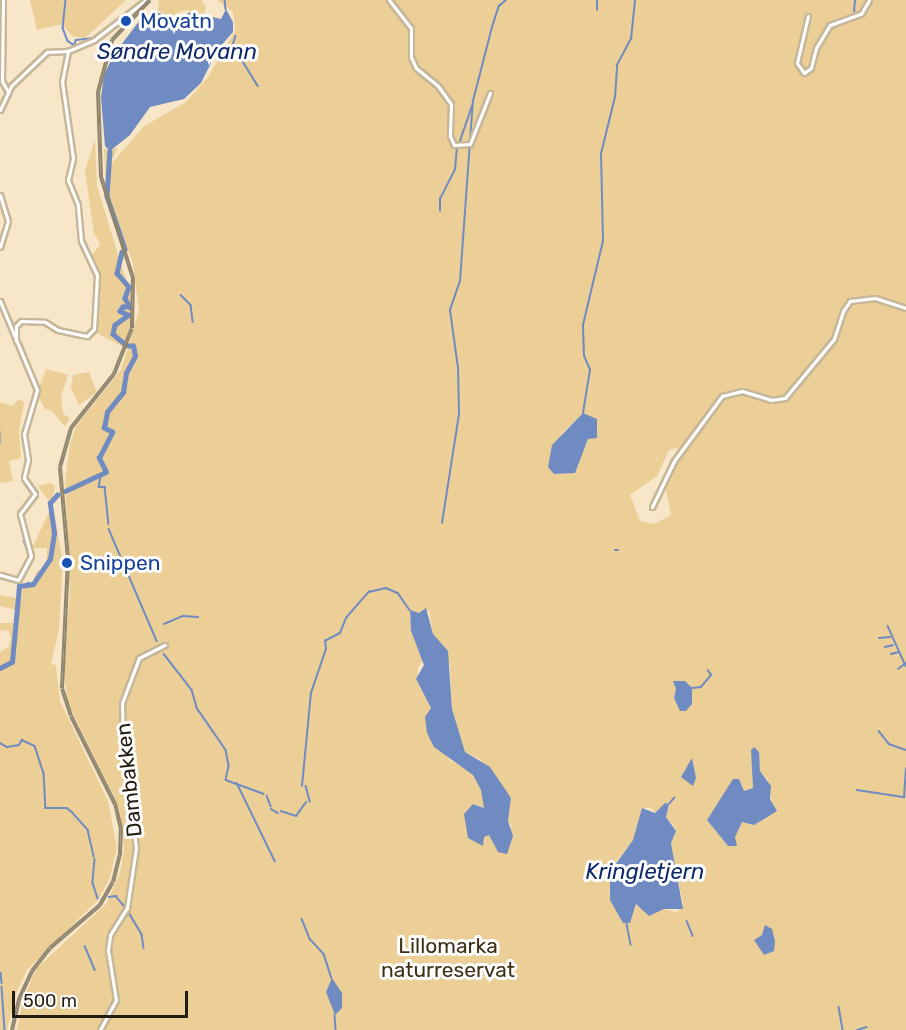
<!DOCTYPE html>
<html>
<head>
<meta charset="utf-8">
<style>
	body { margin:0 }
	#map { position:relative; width:906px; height:1030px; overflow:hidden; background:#f7e6c7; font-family:Rubik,sans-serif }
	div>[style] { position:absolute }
	.green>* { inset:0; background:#ecce97 }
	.water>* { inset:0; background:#6f8bc2 }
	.stream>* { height:1.5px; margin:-0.75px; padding:0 0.75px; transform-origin:0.75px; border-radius:0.75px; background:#6f8bc2 }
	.river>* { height:4.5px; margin:-2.25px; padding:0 2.25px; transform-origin:2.25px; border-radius:2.25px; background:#6f8bc2 }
	.roads { filter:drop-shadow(2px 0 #c6b799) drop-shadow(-2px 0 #c6b799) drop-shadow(0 2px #c6b799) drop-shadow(0 -2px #c6b799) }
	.minor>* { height:3px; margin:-1.5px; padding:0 1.5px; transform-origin:1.5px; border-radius:1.5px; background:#fff }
	.rail>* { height:4px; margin-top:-2px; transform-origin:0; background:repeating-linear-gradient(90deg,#fff 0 4.5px,#8f846e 0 9px); box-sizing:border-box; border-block:2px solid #8f846e }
	.dots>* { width:16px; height:16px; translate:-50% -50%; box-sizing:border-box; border:3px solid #fff; border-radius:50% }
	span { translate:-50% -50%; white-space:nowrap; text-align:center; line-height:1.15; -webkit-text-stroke:6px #fff; paint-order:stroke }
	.transit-label { font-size:21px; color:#164399 }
	.left { translate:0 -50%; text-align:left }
	.street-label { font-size:21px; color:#221c11 }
	.park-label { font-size:21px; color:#3e3014 }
	.water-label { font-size:22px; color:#0d296b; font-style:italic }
	.scale { position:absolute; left:12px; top:991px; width:176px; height:27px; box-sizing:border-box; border:3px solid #221c11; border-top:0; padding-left:8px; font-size:18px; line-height:21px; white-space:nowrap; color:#221c11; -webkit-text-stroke:4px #fff; paint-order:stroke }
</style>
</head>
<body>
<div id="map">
	<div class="green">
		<div style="clip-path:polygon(30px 0,126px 0,85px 38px,72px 36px,62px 24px,37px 30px)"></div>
		<div style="clip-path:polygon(159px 0,202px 0,206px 7px,204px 14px,185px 10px,169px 17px,158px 10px)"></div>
		<div style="clip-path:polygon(evenodd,217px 0,906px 0,906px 1030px,17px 1030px,23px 1000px,36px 969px,106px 904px,120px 872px,124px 849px,119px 807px,68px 704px,63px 666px,70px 594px,65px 480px,70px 444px,76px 426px,121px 370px,139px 311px,133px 264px,106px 185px,104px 149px,118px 148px,110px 165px,144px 126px,186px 102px,208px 77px,235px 31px,233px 12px,217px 0,583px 413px,596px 419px,597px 437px,588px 439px,575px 473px,554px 474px,548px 467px,562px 433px,583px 413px,217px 0,677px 448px,682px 453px,665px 483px,671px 515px,654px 524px,640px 521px,630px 495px,657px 476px,669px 450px,677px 448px,217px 0,410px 610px,419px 613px,429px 610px,433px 634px,450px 664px,452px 709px,465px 752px,481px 760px,511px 798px,508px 821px,512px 826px,496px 846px,489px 835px,484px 837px,485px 844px,475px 804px,485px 808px,480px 785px,470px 771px,451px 761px,442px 750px,431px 708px,417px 682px,418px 667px,423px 661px,411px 631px,410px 610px,217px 0,752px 753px,759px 762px,760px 771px,768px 780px,772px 803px,757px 824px,742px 822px,728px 846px,707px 820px,732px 781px,740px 781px,744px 791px,753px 788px,752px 753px,217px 0,665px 804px,669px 805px,666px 817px,675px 828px,671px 843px,683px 904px,677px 912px,663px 909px,649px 916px,637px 904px,630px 922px,623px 923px,609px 893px,613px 866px,633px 840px,642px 808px,651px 808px,655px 813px,665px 804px)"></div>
		<div style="clip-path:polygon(95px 140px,97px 186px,128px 287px,132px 288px,133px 316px,125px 348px,97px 333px,96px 325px,98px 274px,89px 260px,100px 244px,94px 233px,85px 171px)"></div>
		<div style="clip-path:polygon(46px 369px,68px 375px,61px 396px,63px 414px,70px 418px,65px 427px,52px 411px,45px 409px,37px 394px)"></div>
		<div style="clip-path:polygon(89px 372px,97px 392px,79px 405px,71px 388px,73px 375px)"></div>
		<div style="clip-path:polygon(19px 399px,24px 402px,19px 430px,21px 458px,9px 461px,13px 481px,0 483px,0 402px,12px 406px)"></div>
		<div style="clip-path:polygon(50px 483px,55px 486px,52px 502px,63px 562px,59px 630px,51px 664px,56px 665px,60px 701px,108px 801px,117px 848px,109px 880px,98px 900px,27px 970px,17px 991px,7px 1030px,0 1030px,0 652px,9px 647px,11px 638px,9px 631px,0 630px,0 623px,16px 623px,16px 610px,0 606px,0 595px,21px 599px,23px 587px,32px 585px,37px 571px,46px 567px,47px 548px,32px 548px,49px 512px,49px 501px,38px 486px)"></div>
	</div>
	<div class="water">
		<div style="clip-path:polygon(226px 9px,233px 22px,233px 32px,219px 48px,212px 49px,211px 63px,201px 83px,184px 99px,150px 107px,130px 135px,110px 151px,105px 146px,101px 97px,104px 75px,113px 56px,110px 53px,115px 53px,143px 16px,159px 13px,178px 18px,191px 12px,221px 19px)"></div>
		<div style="clip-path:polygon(583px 413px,597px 419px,597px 438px,588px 439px,575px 473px,554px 474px,548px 467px,552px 445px)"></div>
		<div style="clip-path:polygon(426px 608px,433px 634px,448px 651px,452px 709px,465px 752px,490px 767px,511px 798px,508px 821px,513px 836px,507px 854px,498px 852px,489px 835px,484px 837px,483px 846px,468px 838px,464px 814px,473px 804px,484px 808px,481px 790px,473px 775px,434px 747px,427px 733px,425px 717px,431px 708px,416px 679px,424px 665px,411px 631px,410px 610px,419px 613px)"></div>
		<div style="clip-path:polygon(673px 681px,685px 681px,692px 688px,692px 704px,686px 711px,680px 711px,674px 698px,676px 689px)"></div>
		<div style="clip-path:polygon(754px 747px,759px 752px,760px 771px,771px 786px,770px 799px,777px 811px,754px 825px,742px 822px,735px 837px,737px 846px,728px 846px,707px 820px,733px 779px,739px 779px,744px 791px,753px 788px,751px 750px)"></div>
		<div style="clip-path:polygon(692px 758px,696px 778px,693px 786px,681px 777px)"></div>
		<div style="clip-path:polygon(665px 803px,669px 804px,666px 817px,676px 831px,671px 843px,683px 909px,664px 909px,649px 916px,636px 904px,630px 923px,623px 923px,610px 900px,610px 872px,633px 840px,642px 808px,655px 813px)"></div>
		<div style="clip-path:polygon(765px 925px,772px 929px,775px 941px,774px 951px,764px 955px,754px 940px,762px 935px)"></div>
		<div style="clip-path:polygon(332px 978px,342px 993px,342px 1008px,335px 1015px,326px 992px)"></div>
	</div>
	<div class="stream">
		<div style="left:66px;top:0;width:28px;rotate:96deg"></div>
		<div style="left:63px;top:28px;width:14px;rotate:69deg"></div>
		<div style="left:68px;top:41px;width:7px;rotate:34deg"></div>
		<div style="left:74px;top:45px;width:5px;rotate:-68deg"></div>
		<div style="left:76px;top:40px;width:18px;rotate:-6deg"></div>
		<div style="left:94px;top:38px;width:18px;rotate:47deg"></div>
		<div style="left:225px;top:0;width:9px;rotate:84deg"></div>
		<div style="left:597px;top:10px;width:10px;rotate:-90deg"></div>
		<div style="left:854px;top:12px;width:12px;rotate:-85deg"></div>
		<div style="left:236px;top:36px;width:9px;rotate:108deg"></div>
		<div style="left:233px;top:45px;width:48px;rotate:58.6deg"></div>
		<div style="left:459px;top:144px;width:40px;rotate:-71.1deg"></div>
		<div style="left:440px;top:211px;width:12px;rotate:-90deg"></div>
		<div style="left:440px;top:199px;width:33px;rotate:-63deg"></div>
		<div style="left:455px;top:170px;width:22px;rotate:-85deg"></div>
		<div style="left:181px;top:295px;width:14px;rotate:45deg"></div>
		<div style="left:191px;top:305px;width:17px;rotate:83deg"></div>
		<div style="left:583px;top:413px;width:44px;rotate:-80.8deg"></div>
		<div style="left:590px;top:370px;width:15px;rotate:-113deg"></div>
		<div style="left:584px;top:356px;width:31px;rotate:-92deg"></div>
		<div style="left:583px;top:325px;width:86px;rotate:-76.6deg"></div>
		<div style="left:603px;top:241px;width:87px;rotate:-91.3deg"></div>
		<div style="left:601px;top:154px;width:59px;rotate:-76.2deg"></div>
		<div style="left:615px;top:97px;width:32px;rotate:-86deg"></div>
		<div style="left:617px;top:65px;width:30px;rotate:-62deg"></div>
		<div style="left:631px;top:39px;width:39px;rotate:-84deg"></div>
		<div style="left:0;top:432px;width:11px;rotate:90deg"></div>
		<div style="left:101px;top:477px;width:10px;rotate:101deg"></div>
		<div style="left:99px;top:487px;width:6px"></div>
		<div style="left:105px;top:487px;width:37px;rotate:84deg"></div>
		<div style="left:442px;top:523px;width:110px;rotate:-81.1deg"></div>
		<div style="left:459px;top:414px;width:46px;rotate:-91.2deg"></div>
		<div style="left:458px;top:368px;width:59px;rotate:-97.9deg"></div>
		<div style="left:450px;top:310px;width:31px;rotate:-71deg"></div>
		<div style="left:460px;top:281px;width:180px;rotate:-85.9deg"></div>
		<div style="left:473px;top:101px;width:76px;rotate:-75.6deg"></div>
		<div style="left:492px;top:27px;width:22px;rotate:-72deg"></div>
		<div style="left:499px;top:6px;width:9px;rotate:-41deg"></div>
		<div style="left:109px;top:529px;width:122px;rotate:66.8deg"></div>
		<div style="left:24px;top:540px;width:13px;rotate:72deg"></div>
		<div style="left:615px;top:550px;width:3px"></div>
		<div style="left:28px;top:568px;width:4px;rotate:-63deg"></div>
		<div style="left:27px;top:586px;width:3px;rotate:-72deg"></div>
		<div style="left:164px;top:624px;width:21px;rotate:-23deg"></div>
		<div style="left:183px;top:616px;width:15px;rotate:4deg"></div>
		<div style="left:888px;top:626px;width:44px;rotate:65.8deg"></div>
		<div style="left:879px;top:638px;width:11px;rotate:-5deg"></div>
		<div style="left:885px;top:647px;width:8px;rotate:-14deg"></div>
		<div style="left:164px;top:654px;width:46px;rotate:52.1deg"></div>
		<div style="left:192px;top:690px;width:19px;rotate:74deg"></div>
		<div style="left:197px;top:708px;width:51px;rotate:55.4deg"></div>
		<div style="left:226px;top:750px;width:16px;rotate:79deg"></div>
		<div style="left:229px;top:766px;width:14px;rotate:102deg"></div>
		<div style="left:226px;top:780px;width:40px;rotate:20.2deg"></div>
		<div style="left:891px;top:654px;width:8px;rotate:-14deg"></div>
		<div style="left:898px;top:669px;width:9px;rotate:-36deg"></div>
		<div style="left:692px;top:688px;width:9px;rotate:-6deg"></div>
		<div style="left:701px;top:687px;width:16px;rotate:-50deg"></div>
		<div style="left:711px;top:675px;width:5px;rotate:-127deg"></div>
		<div style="left:879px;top:731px;width:16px;rotate:52deg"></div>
		<div style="left:889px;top:744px;width:18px;rotate:19deg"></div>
		<div style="left:0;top:743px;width:8px;rotate:30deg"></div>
		<div style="left:7px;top:747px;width:12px;rotate:-9deg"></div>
		<div style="left:19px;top:745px;width:6px;rotate:-59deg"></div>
		<div style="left:22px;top:740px;width:14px;rotate:25deg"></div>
		<div style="left:35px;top:746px;width:28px;rotate:72deg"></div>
		<div style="left:44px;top:773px;width:35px;rotate:87deg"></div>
		<div style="left:46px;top:808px;width:21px"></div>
		<div style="left:67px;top:808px;width:6px;rotate:39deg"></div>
		<div style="left:72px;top:812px;width:24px;rotate:48deg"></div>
		<div style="left:88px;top:830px;width:27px;rotate:77deg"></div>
		<div style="left:237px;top:783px;width:87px;rotate:64deg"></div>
		<div style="left:302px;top:786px;width:93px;rotate:-84.5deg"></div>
		<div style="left:311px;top:693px;width:46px;rotate:-71.2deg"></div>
		<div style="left:326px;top:649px;width:8px;rotate:-97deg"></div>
		<div style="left:325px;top:641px;width:17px;rotate:-28deg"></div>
		<div style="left:340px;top:633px;width:16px;rotate:-68deg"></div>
		<div style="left:346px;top:618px;width:35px;rotate:-49deg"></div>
		<div style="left:369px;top:592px;width:17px;rotate:-13deg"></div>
		<div style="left:386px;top:588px;width:13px;rotate:23deg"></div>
		<div style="left:398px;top:593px;width:21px;rotate:55deg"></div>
		<div style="left:306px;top:786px;width:16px;rotate:75deg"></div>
		<div style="left:857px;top:790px;width:48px;rotate:8.5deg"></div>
		<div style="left:904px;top:797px;width:28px;rotate:-86deg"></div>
		<div style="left:267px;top:796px;width:11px;rotate:68deg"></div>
		<div style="left:669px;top:804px;width:8px;rotate:-50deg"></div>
		<div style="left:271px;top:809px;width:8px;rotate:30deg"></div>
		<div style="left:281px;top:811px;width:16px;rotate:18deg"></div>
		<div style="left:296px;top:816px;width:17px;rotate:-54deg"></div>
		<div style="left:95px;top:859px;width:24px;rotate:95deg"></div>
		<div style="left:93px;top:883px;width:16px;rotate:72deg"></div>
		<div style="left:109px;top:897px;width:7px;rotate:-8deg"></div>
		<div style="left:116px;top:896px;width:19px;rotate:51deg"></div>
		<div style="left:128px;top:911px;width:27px;rotate:59deg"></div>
		<div style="left:142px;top:934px;width:14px;rotate:82deg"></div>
		<div style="left:302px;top:919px;width:22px;rotate:68deg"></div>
		<div style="left:310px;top:939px;width:21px;rotate:47deg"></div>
		<div style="left:324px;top:954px;width:25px;rotate:72deg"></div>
		<div style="left:687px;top:921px;width:16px;rotate:68deg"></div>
		<div style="left:627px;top:924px;width:21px;rotate:79deg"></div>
		<div style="left:85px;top:946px;width:26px;rotate:67deg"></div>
		<div style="left:1px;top:973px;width:10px;rotate:84deg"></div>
		<div style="left:2px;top:987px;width:43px;rotate:86deg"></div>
		<div style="left:839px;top:1007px;width:23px;rotate:80deg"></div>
		<div style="left:335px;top:1015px;width:15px;rotate:86deg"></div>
		<div style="left:857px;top:1030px;width:10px;rotate:-17deg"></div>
	</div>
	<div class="river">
		<div style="left:110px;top:151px;width:45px;rotate:93.8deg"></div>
		<div style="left:107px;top:196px;width:56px;rotate:71.2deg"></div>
		<div style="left:122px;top:252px;width:22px;rotate:103deg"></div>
		<div style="left:117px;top:273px;width:18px;rotate:49deg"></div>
		<div style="left:129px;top:287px;width:12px;rotate:110deg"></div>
		<div style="left:125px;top:298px;width:10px;rotate:61deg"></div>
		<div style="left:130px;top:307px;width:7px;rotate:180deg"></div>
		<div style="left:123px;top:307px;width:5px;rotate:127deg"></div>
		<div style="left:120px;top:311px;width:10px;rotate:24deg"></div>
		<div style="left:129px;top:315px;width:17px;rotate:144deg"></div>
		<div style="left:115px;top:325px;width:9px;rotate:103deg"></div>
		<div style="left:113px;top:334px;width:17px;rotate:40deg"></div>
		<div style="left:65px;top:491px;width:45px;rotate:-24.9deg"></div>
		<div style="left:106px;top:472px;width:16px;rotate:-117deg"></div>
		<div style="left:99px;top:458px;width:29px;rotate:-63deg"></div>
		<div style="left:112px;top:432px;width:9px;rotate:-153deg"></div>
		<div style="left:104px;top:428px;width:16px;rotate:-79deg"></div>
		<div style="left:107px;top:412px;width:26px;rotate:-51deg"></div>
		<div style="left:123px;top:392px;width:19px;rotate:-81deg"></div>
		<div style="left:126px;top:373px;width:19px;rotate:-62deg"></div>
		<div style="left:135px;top:356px;width:10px;rotate:-101deg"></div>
		<div style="left:133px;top:346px;width:4px;rotate:180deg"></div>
		<div style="left:0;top:668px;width:13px;rotate:-27deg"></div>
		<div style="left:12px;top:662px;width:76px;rotate:-84.7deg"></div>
		<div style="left:19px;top:586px;width:14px;rotate:-8deg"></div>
		<div style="left:33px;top:584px;width:30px;rotate:-56deg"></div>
		<div style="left:50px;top:559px;width:26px;rotate:-81deg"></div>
		<div style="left:54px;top:533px;width:30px;rotate:-98deg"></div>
		<div style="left:50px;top:503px;width:11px;rotate:-49deg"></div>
	</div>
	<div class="roads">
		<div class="minor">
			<div style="left:3px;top:0;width:81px;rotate:90.7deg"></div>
			<div style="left:2px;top:81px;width:13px;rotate:61deg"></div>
			<div style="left:389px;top:0;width:36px;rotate:52deg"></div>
			<div style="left:411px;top:28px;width:29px;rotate:90deg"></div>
			<div style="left:411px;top:57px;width:12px;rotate:66deg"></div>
			<div style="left:416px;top:68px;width:28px;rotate:39deg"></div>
			<div style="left:438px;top:86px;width:22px;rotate:54deg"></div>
			<div style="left:451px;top:104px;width:32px;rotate:92deg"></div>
			<div style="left:450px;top:136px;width:10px;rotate:66deg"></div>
			<div style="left:454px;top:145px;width:16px;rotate:-4deg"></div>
			<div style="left:470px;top:144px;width:55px;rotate:-68.6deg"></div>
			<div style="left:808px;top:16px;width:48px;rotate:103.2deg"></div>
			<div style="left:797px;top:63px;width:12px;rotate:55deg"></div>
			<div style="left:804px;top:73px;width:9px;rotate:-36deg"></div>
			<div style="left:811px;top:68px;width:21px;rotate:-76deg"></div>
			<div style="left:816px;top:48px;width:27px;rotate:-59deg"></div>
			<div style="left:830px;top:25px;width:33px;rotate:-20deg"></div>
			<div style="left:861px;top:14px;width:16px;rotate:-60deg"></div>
			<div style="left:0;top:110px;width:26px;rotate:-65deg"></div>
			<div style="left:11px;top:86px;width:50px;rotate:-43.4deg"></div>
			<div style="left:47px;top:52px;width:21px;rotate:-3deg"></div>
			<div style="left:68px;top:51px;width:28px;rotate:-23deg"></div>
			<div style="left:94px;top:40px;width:66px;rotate:-37.6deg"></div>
			<div style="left:0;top:195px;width:27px;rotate:73deg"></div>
			<div style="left:8px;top:221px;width:27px;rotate:107deg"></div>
			<div style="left:0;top:301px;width:96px;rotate:67.4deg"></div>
			<div style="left:37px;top:390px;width:46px;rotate:106.5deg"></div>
			<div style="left:24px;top:434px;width:26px;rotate:81deg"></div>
			<div style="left:28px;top:460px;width:18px;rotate:103deg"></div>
			<div style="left:24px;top:478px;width:19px;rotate:55deg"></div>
			<div style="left:35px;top:494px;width:25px;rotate:127deg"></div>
			<div style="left:20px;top:514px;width:43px;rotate:75.3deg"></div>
			<div style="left:31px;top:556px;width:27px;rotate:118deg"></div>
			<div style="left:18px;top:580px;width:19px;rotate:-164deg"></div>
			<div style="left:16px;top:341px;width:15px;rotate:-90deg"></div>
			<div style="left:16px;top:326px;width:7px;rotate:-45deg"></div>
			<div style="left:21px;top:321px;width:24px;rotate:2deg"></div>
			<div style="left:45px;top:322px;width:15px;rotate:32deg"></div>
			<div style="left:58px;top:330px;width:30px;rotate:12deg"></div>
			<div style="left:87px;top:336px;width:10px;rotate:-45deg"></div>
			<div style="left:94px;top:329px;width:54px;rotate:-86.8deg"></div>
			<div style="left:97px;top:275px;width:38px;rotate:-115deg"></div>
			<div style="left:81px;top:241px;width:36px;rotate:-95deg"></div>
			<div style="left:78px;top:205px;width:27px;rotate:-112deg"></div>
			<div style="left:68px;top:180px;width:23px;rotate:-77deg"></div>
			<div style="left:73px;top:158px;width:77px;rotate:-98.2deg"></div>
			<div style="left:62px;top:82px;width:32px;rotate:-79deg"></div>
			<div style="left:652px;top:507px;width:51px;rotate:-64.4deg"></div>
			<div style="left:674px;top:461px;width:81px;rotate:-53.6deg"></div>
			<div style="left:722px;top:396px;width:21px;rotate:-14deg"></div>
			<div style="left:742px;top:391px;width:30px;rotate:17deg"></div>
			<div style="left:771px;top:400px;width:14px;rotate:-8deg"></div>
			<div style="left:785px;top:398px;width:77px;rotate:-50.3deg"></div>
			<div style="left:834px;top:339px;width:29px;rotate:-72deg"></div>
			<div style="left:843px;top:311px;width:12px;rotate:-55deg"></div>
			<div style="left:850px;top:301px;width:25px;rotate:-7deg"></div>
			<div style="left:875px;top:298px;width:33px;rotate:18deg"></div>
			<div style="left:100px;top:1030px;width:34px;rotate:-62deg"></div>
			<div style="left:116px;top:1000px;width:51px;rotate:-99.1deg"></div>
			<div style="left:108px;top:950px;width:15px;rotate:-82deg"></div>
			<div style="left:110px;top:935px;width:32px;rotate:-58deg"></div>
			<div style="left:127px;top:908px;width:61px;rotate:-81.5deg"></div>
			<div style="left:136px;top:848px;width:100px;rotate:-97.5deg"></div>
			<div style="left:123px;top:749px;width:46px;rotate:-91.2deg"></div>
			<div style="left:122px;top:703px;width:48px;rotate:-69.3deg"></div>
			<div style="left:139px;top:658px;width:29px;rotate:-27deg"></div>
		</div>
	</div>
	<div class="rail">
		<div style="left:12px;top:1030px;width:32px;rotate:-77deg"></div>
		<div style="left:19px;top:999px;width:31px;rotate:-65deg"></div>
		<div style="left:32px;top:971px;width:29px;rotate:-52deg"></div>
		<div style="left:50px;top:948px;width:66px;rotate:-40.7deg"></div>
		<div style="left:100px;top:905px;width:26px;rotate:-61deg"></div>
		<div style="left:113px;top:882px;width:29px;rotate:-76deg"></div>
		<div style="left:120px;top:854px;width:25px;rotate:-88deg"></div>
		<div style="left:121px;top:829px;width:26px;rotate:-103deg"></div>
		<div style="left:115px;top:804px;width:98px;rotate:-116.6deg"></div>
		<div style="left:71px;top:716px;width:29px;rotate:-108deg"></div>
		<div style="left:62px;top:688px;width:129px;rotate:-87.3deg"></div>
		<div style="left:68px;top:559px;width:92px;rotate:-95deg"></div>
		<div style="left:60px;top:467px;width:41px;rotate:-74.2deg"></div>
		<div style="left:71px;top:428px;width:69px;rotate:-51.5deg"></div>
		<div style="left:114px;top:374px;width:49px;rotate:-68.6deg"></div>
		<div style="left:132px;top:328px;width:50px;rotate:-88.9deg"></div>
		<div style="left:133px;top:278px;width:106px;rotate:-107.6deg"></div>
		<div style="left:101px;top:177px;width:85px;rotate:-92deg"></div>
		<div style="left:98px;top:92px;width:54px;rotate:-74.9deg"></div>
		<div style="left:112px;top:40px;width:55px;rotate:-46.5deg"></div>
	</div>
	<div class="dots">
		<div style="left:126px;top:21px;background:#1a4fb4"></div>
		<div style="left:67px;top:563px;background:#1a4fb4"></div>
	</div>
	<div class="transit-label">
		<span class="left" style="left:140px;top:21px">Movatn</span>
		<span class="left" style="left:80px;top:563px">Snippen</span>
	</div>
	<div class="street-label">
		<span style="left:129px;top:780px;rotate:-96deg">Dambakken</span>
	</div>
	<div class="park-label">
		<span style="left:448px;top:958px">Lillomarka<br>naturreservat</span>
	</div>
	<div class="water-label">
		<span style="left:177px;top:52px">Søndre Movann</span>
		<span style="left:645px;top:872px">Kringletjern</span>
	</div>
	<div class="scale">500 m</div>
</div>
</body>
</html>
